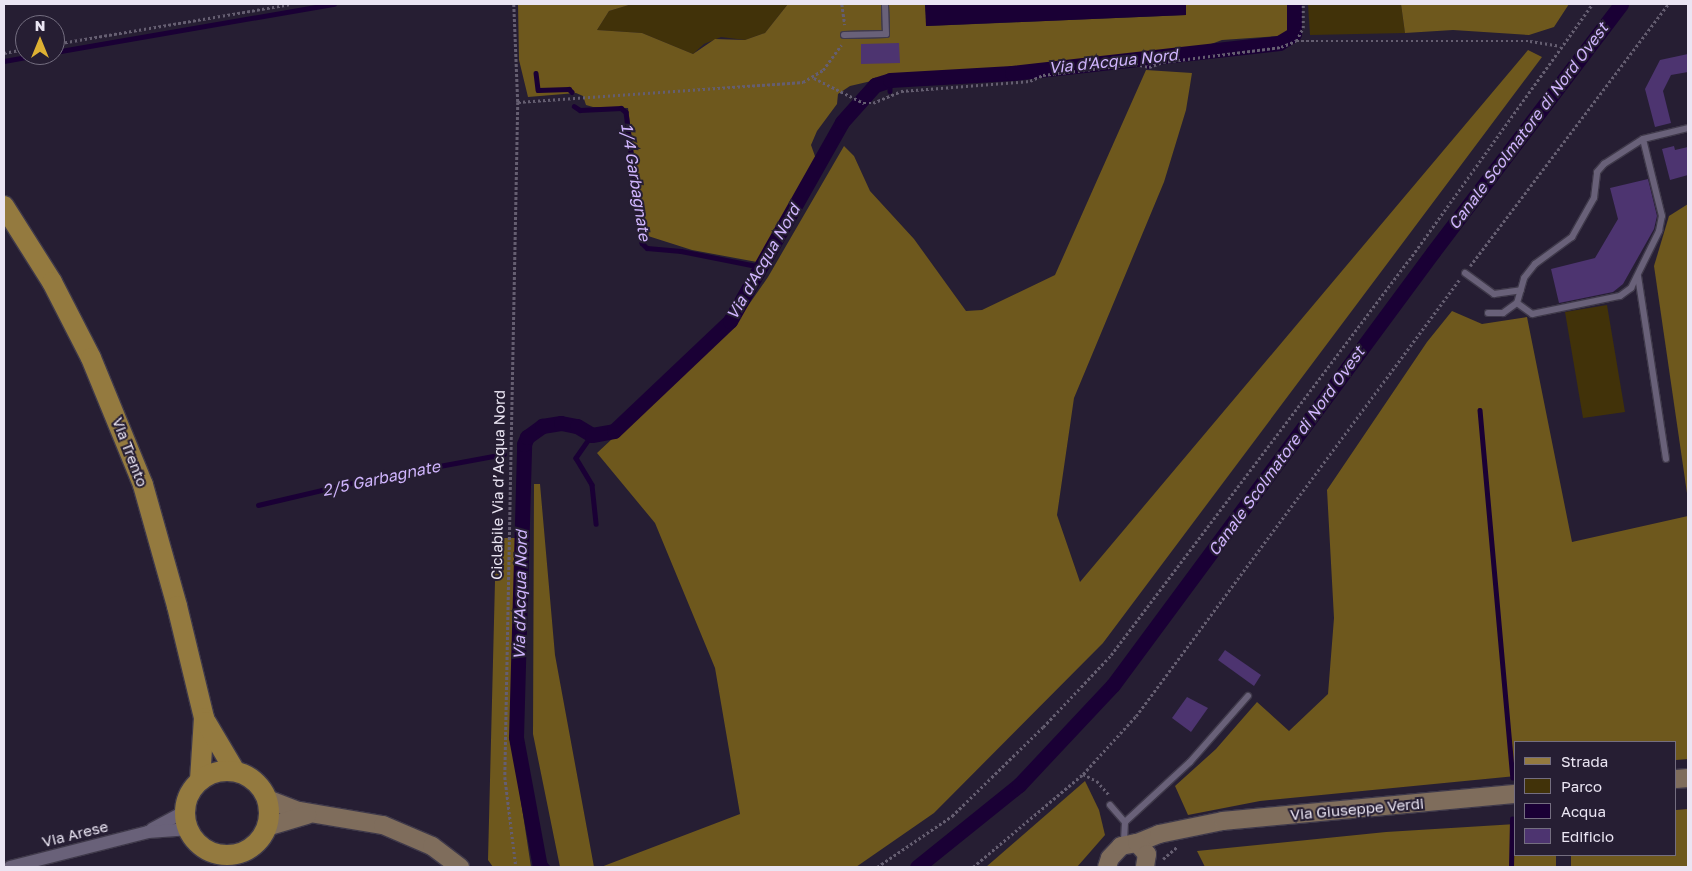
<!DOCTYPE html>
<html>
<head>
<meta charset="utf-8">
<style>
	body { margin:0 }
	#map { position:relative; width:1692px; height:871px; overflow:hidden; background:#261e33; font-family:"Golos Text",sans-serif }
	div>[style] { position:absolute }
	.green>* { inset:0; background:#413209 }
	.forest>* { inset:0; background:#6e581d }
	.water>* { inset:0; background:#1a0035 }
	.stream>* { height:4.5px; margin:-2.25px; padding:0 2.25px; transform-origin:2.25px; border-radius:2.25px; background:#1a0035 }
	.canal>* { height:15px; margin:-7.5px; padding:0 7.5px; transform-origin:7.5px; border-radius:7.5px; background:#1a0035 }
	.building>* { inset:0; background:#4d3470 }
	.path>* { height:2.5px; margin-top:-1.25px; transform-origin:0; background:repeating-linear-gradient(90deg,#655e71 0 2.5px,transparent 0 5px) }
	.roads { filter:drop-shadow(1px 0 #3f394a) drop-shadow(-1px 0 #3f394a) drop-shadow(0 1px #3f394a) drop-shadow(0 -1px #3f394a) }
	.lane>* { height:6px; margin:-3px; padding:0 3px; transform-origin:3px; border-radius:3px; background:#696179 }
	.street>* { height:12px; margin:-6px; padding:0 6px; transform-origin:6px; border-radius:6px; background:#696179 }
	.secondary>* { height:18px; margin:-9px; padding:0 9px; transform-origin:9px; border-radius:9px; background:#7f6d5c }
	.primary>* { height:20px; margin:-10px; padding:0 10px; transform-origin:10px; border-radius:10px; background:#947a3f }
	.primary>.ring { margin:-10px; padding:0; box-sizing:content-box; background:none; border:20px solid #947a3f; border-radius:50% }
	span { translate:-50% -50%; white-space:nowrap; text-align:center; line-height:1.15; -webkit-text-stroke:4px #261e33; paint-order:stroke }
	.street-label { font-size:15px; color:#eae5f3 }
	.water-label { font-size:16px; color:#d0b5fe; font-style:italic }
	.frame { position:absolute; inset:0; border:5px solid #eae5f3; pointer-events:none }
	.legend { position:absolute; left:1514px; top:741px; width:162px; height:115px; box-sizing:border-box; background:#261e33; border:1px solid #746e80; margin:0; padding:6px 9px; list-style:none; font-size:15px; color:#eae5f3 }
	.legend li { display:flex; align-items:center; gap:10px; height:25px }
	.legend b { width:25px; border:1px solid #746e80 }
	.north { position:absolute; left:15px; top:15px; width:50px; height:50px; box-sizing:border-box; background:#261e33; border:1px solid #746e80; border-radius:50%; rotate:0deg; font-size:14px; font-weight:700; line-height:20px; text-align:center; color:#eae5f3 }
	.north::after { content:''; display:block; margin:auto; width:18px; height:22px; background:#deb133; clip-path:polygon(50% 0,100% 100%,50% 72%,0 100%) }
</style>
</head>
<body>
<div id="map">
	<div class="green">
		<div style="clip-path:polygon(632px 4px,788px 4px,765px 33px,745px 40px,721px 37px,704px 44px,693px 54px,642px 33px,597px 30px,609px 11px)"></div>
		<div style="clip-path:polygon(1308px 4px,1401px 4px,1405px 33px,1310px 35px)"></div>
		<div style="clip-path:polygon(1607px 305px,1625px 412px,1583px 418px,1565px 312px)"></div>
	</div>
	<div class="forest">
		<div style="clip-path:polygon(518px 4px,632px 4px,609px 11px,597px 30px,642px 33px,693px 54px,715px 39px,745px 40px,765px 33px,788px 4px,925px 4px,927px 26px,1186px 15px,1186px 4px,1288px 4px,1289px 28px,1288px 33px,1278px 36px,1222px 40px,1203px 47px,1037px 65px,929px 74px,910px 72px,850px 86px,838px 94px,837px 104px,817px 131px,811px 145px,816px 159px,757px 262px,692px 250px,648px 236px,643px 227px,628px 108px,593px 107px,586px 105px,583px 96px,576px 93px,528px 97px,519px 60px)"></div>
		<div style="clip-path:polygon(1401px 4px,1569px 4px,1554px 27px,1529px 35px,1453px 30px,1405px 33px)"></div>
		<div style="clip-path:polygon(1528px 50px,1542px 57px,1103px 643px,934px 813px,856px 867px,601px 867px,740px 814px,715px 668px,655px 523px,597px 453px,736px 323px,768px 277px,844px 146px,854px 156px,870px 191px,914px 239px,966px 311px,982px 310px,1055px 275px,1146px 70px,1192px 73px,1186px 110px,1164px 182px,1074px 398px,1057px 515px,1080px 582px)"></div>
		<div style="clip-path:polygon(1688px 204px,1688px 500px,1654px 266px,1669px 216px)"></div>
		<div style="clip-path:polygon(1452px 311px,1482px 324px,1527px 317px,1572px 542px,1688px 516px,1688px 759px,1676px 760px,1676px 742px,1516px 742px,1516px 776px,1260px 801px,1188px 815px,1175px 786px,1216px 749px,1257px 702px,1289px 731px,1328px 694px,1334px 618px,1327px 490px,1427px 342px)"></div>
		<div style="clip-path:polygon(534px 484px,540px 484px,555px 655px,594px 867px,560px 867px,533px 734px)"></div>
		<div style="clip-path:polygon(504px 538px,516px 538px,511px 736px,531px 867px,493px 867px,488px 860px,496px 541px)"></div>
		<div style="clip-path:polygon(1085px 781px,1099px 810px,1105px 835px,1077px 867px,986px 867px)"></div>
		<div style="clip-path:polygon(1688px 809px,1688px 867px,1571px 867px,1571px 855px,1676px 855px,1676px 810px)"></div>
		<div style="clip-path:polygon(1516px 824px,1516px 855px,1556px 855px,1556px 867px,1205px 867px,1197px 851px,1386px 832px)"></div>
	</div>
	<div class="water">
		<div style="clip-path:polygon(925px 4px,1186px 4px,1186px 15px,926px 26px)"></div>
	</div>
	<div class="stream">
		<div style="left:55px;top:52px;width:283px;rotate:-9.8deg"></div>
		<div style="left:1148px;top:58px;width:8px;rotate:83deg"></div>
		<div style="left:4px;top:61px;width:36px;rotate:-10deg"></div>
		<div style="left:536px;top:73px;width:17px;rotate:83deg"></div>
		<div style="left:538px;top:90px;width:31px;rotate:-2deg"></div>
		<div style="left:569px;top:89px;width:4px;rotate:45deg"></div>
		<div style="left:890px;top:80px;width:11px;rotate:90deg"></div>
		<div style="left:574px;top:106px;width:7px;rotate:34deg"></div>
		<div style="left:580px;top:110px;width:41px;rotate:-2.8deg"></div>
		<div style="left:621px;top:108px;width:6px;rotate:39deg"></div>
		<div style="left:626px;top:112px;width:132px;rotate:83deg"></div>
		<div style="left:642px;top:243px;width:7px;rotate:45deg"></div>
		<div style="left:647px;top:248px;width:34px;rotate:5deg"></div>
		<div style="left:681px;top:251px;width:83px;rotate:11.2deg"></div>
		<div style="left:1480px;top:410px;width:369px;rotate:84.9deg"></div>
		<div style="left:592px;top:435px;width:28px;rotate:125deg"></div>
		<div style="left:576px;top:458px;width:31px;rotate:59deg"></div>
		<div style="left:592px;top:485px;width:39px;rotate:84deg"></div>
		<div style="left:520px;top:453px;width:4px"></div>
		<div style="left:258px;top:505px;width:114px;rotate:-13.2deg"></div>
		<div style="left:369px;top:479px;width:137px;rotate:-10.5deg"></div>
		<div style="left:538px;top:856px;width:15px;rotate:48deg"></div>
		<div style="left:539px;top:867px;width:2px;rotate:-63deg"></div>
		<div style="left:1511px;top:867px;width:48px;rotate:-88.8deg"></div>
	</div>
	<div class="canal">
		<div style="left:540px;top:867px;width:132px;rotate:-100.5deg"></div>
		<div style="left:516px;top:737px;width:293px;rotate:-88.4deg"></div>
		<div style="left:524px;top:444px;width:8px;rotate:-67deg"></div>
		<div style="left:527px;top:437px;width:19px;rotate:-36deg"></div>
		<div style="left:542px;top:426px;width:19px;rotate:-9deg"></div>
		<div style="left:561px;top:423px;width:16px;rotate:11deg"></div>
		<div style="left:577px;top:426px;width:17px;rotate:31deg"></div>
		<div style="left:592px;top:435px;width:22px;rotate:-10deg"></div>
		<div style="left:614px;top:431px;width:160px;rotate:-43.5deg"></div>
		<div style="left:730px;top:321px;width:228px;rotate:-60.6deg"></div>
		<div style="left:842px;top:122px;width:50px;rotate:-48.3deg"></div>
		<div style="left:875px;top:85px;width:16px;rotate:-18deg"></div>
		<div style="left:890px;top:80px;width:122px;rotate:-3.3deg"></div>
		<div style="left:1012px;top:73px;width:269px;rotate:-6.4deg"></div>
		<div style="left:1279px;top:43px;width:17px;rotate:-31deg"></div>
		<div style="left:1294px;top:34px;width:30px;rotate:-90deg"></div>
		<div style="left:917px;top:867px;width:131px;rotate:-38.8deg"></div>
		<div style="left:1019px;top:785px;width:137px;rotate:-46.8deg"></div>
		<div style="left:1113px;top:685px;width:538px;rotate:-53.53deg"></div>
		<div style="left:1433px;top:252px;width:311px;rotate:-52.8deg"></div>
	</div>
	<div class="building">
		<div style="clip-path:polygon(899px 43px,900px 63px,861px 64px,861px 44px)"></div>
		<div style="clip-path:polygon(1688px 54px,1688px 72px,1671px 75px,1663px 91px,1671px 123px,1655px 127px,1645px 89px,1660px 60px)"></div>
		<div style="clip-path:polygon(1674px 146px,1675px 150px,1688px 147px,1688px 175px,1670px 180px,1662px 149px)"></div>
		<div style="clip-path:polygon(1648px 179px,1657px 216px,1654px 229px,1623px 284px,1613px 292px,1559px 303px,1551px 269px,1595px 258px,1618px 219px,1610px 188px)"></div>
		<div style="clip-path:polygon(1225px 650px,1261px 675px,1254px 686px,1218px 660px)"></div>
		<div style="clip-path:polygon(1187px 697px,1208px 708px,1191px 732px,1172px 718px)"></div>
	</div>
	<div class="path">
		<div style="left:514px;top:4px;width:98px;rotate:87.7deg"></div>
		<div style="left:518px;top:102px;width:675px;rotate:91.1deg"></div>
		<div style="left:505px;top:777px;width:91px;rotate:83deg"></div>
		<div style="left:842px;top:4px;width:21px;rotate:82deg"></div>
		<div style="left:1296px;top:41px;width:15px;rotate:-62deg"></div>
		<div style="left:1303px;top:28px;width:24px;rotate:-90deg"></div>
		<div style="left:55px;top:44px;width:239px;rotate:-9.6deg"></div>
		<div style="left:4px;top:53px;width:21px;rotate:-11deg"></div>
		<div style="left:814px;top:78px;width:56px;rotate:26.6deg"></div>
		<div style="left:864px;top:103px;width:9px"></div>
		<div style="left:873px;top:103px;width:30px;rotate:-23deg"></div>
		<div style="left:901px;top:91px;width:129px;rotate:-4.4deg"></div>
		<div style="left:1030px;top:81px;width:14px;rotate:-25deg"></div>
		<div style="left:1043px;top:75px;width:93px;rotate:-6.8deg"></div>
		<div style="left:1135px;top:64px;width:14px;rotate:12deg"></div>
		<div style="left:1149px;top:67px;width:15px;rotate:-20deg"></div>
		<div style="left:1163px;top:62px;width:119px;rotate:-7.2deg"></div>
		<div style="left:1281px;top:47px;width:16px;rotate:-22deg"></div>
		<div style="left:1296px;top:41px;width:234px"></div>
		<div style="left:1530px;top:41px;width:30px;rotate:9deg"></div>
		<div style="left:518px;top:102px;width:286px;rotate:-4deg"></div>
		<div style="left:803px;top:82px;width:23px;rotate:-31deg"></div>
		<div style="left:823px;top:70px;width:31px;rotate:-54deg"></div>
		<div style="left:1470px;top:266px;width:328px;rotate:-52.9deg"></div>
		<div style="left:1083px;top:774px;width:79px;rotate:-47.6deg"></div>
		<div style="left:1136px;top:716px;width:543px;rotate:-53.47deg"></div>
		<div style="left:1163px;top:859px;width:18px;rotate:-41deg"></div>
		<div style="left:877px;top:867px;width:91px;rotate:-34.2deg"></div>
		<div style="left:952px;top:816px;width:127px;rotate:-44.4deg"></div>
		<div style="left:1043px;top:727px;width:99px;rotate:-46.6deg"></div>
		<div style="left:1111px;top:655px;width:495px;rotate:-53deg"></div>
		<div style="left:1409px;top:260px;width:315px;rotate:-54.4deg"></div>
		<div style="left:973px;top:867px;width:144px;rotate:-40.2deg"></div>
		<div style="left:1083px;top:774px;width:16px;rotate:27deg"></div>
		<div style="left:1097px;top:781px;width:18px;rotate:49deg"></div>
	</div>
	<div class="roads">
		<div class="lane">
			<div style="left:844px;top:35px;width:42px;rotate:-1.4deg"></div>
			<div style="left:886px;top:34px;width:30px;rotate:-92deg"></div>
			<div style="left:1465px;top:273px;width:36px;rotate:36deg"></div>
			<div style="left:1494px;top:294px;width:27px;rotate:-8deg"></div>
			<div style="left:1638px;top:276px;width:185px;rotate:81.3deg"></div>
			<div style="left:1517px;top:303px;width:19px;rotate:36deg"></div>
			<div style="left:1532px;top:314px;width:90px;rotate:-11.6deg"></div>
			<div style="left:1620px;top:296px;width:14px;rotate:-36deg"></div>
			<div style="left:1631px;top:288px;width:64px;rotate:-63.8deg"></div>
			<div style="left:1659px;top:231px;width:15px;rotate:-79deg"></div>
			<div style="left:1662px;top:216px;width:79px;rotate:-103.9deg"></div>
			<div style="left:1488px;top:313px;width:15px"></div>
			<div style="left:1503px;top:313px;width:17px;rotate:-36deg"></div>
			<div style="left:1517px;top:303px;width:26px;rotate:-74deg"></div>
			<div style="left:1524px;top:278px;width:18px;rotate:-52deg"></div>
			<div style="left:1535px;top:264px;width:46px;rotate:-36.1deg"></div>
			<div style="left:1572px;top:237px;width:45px;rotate:-60.6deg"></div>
			<div style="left:1594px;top:198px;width:26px;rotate:-83deg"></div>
			<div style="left:1597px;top:172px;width:11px;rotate:-49deg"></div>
			<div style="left:1604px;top:164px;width:46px;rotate:-32.7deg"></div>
			<div style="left:1643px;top:139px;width:46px;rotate:-13.7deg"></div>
			<div style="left:1110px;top:805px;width:23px;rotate:49deg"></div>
			<div style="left:1125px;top:822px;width:21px;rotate:93deg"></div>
			<div style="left:1125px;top:822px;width:88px;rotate:-42.7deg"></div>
			<div style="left:1190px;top:762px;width:88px;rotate:-48.7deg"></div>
		</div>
		<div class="street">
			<div style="left:152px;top:829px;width:36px;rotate:-28deg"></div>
			<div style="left:10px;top:867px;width:142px;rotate:-14.2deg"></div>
			<div style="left:148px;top:832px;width:39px;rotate:-4deg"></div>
		</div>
		<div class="secondary">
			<div style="left:1676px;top:779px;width:12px;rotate:-5deg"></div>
			<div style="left:267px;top:799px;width:34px;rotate:21deg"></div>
			<div style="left:299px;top:811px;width:85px;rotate:9.5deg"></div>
			<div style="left:383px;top:825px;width:53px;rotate:23.2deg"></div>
			<div style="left:432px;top:846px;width:35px;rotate:37deg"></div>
			<div style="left:267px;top:827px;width:42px;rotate:-16.7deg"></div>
			<div style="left:1137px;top:843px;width:24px;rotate:-22deg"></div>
			<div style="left:1159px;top:834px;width:65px;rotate:-11.5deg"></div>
			<div style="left:1223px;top:821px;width:294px;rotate:-5.3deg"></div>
			<div style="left:1107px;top:867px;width:9px;rotate:-72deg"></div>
			<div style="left:1110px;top:858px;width:16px;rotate:-47deg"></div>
			<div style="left:1121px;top:846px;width:16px;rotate:-11deg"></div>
			<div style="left:1137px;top:843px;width:15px;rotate:48deg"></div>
			<div style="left:1147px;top:854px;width:13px;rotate:99deg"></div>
		</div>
		<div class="primary">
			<div style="left:4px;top:206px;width:90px;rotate:57.7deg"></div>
			<div style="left:52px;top:282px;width:85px;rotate:62.8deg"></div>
			<div style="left:91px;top:358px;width:137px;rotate:67.7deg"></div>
			<div style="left:143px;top:485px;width:126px;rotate:74.3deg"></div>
			<div style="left:177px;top:606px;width:115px;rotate:76.4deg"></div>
			<div style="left:204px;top:718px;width:62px;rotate:93.7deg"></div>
			<div style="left:206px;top:722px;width:57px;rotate:59.4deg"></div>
			<div class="ring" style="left:185px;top:771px;width:64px;height:64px"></div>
		</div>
	</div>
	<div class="street-label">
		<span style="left:130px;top:452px;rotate:69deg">Via Trento</span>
		<span style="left:498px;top:485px;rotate:-89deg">Ciclabile Via d’Acqua Nord</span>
		<span style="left:1357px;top:809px;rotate:-5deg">Via Giuseppe Verdi</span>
		<span style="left:75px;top:834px;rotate:-14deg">Via Arese</span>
	</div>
	<div class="water-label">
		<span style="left:1113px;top:61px;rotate:-6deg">Via d'Acqua Nord</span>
		<span style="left:1528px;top:126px;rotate:-53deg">Canale Scolmatore di Nord Ovest</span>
		<span style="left:636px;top:182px;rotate:81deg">1/4 Garbagnate</span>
		<span style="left:763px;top:262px;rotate:-60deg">Via d'Acqua Nord</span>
		<span style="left:1286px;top:451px;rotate:-54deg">Canale Scolmatore di Nord Ovest</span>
		<span style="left:381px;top:478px;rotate:-12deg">2/5 Garbagnate</span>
		<span style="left:520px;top:595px;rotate:-89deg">Via d'Acqua Nord</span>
	</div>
	<div class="frame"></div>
	<ul class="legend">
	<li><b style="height:6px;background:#947a3f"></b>Strada</li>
	<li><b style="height:14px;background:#413209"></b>Parco</li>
	<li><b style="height:14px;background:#1a0035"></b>Acqua</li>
	<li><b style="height:14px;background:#4d3470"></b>Edificio</li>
	</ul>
	<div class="north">N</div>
</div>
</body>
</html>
